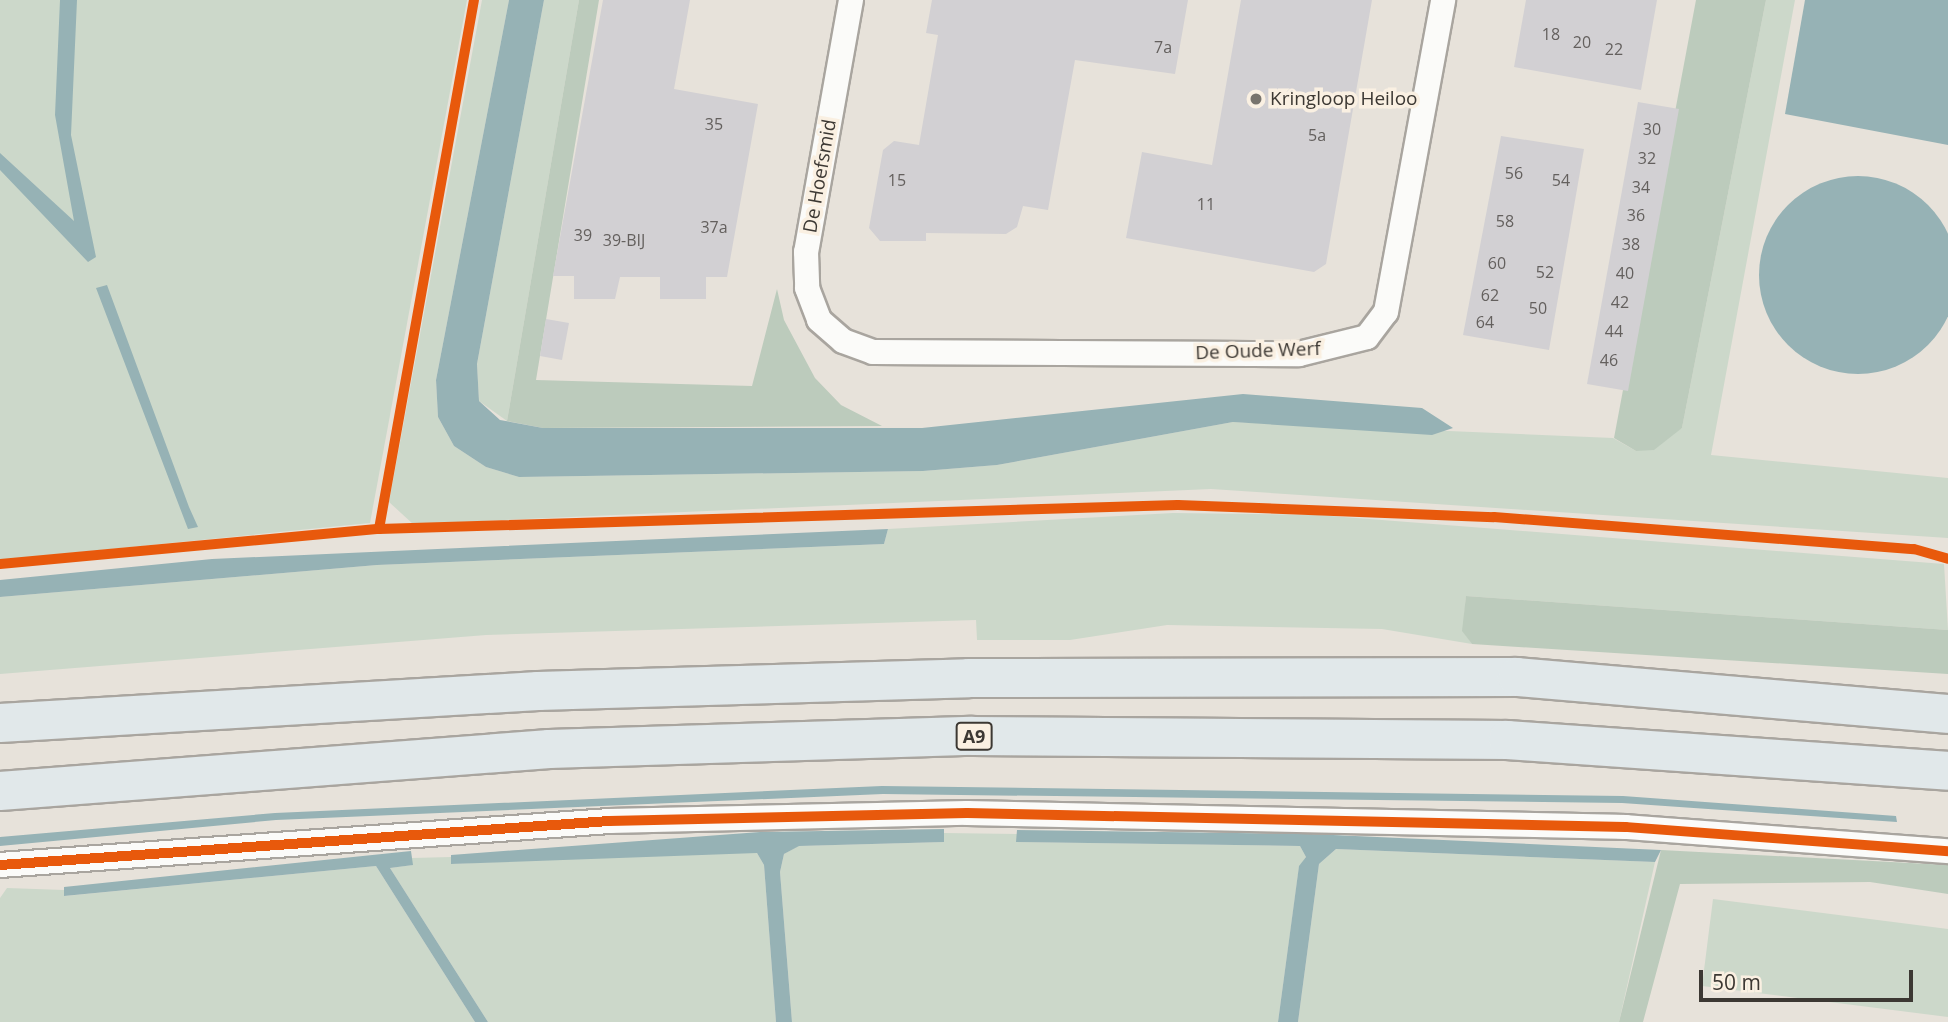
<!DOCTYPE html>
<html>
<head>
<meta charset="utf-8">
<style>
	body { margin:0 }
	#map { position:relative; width:1948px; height:1022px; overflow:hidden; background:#e7e2da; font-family:"Open Sans",sans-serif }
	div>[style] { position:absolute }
	.green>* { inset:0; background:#ccd8ca }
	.forest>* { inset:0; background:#bccbbc }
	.water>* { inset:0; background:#96b2b5 }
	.round { border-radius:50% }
	.building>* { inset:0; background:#d2d0d3 }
	.roads { filter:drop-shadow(2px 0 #a9a59f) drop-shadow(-2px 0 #a9a59f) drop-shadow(0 2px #a9a59f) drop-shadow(0 -2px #a9a59f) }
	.street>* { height:24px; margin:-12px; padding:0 12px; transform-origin:12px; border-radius:12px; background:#fbfbf9 }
	.highway>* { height:38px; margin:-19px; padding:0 19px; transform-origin:19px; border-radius:19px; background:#e1e8ea }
	.cycleway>* { height:10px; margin:-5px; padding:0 5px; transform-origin:5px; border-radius:5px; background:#e8590c }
	.dots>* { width:19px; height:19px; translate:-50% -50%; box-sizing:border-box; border:4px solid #faf0e2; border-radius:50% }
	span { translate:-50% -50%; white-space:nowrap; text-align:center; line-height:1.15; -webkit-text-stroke:7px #faf0e2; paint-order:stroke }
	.number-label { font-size:16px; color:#64605e }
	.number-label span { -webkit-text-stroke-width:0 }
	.shield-label span { padding:2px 5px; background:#faf0e2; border:2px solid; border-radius:5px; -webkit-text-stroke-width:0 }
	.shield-label { font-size:18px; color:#3c3833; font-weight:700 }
	.poi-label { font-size:19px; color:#3c3833 }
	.left { translate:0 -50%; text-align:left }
	.street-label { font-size:19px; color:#3c3833 }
	.scale { position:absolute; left:1699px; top:970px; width:214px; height:32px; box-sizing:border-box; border:4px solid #3c3833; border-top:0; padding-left:9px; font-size:21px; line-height:24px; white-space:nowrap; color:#3c3833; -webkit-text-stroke:5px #faf0e2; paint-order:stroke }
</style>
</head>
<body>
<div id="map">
	<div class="green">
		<div style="clip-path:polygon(0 0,467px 0,370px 523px,0 560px)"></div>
		<div style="clip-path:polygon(482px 0,509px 0,436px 380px,438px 417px,454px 446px,486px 467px,519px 477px,923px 471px,997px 465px,1233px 422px,1613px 438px,1636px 451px,1682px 428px,1766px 0,1795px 0,1711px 455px,1948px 478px,1948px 538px,1211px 489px,413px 524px,389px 502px)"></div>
		<div style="clip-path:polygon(544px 0,579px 0,507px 421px,479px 401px,477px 364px)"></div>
		<div style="clip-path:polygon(1173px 513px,1318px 515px,1944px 564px,1948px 630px,1466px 596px,1463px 631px,1472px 644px,1382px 629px,1167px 625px,1070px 640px,977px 640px,976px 620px,486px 635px,0 674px,0 597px,377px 565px,884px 544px,888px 529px)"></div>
		<div style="clip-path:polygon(944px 833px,1017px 834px,1017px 842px,1300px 846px,1306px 857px,1299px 867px,1278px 1022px,792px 1022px,780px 872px,784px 854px,798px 846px,944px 842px)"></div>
		<div style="clip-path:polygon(1336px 849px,1655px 862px,1619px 1022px,1298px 1022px,1319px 864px)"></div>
		<div style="clip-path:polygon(736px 850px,757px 853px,764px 865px,776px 1022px,488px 1022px,390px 868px,412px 865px,412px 858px,451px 857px,452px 864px)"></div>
		<div style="clip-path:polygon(376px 866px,475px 1022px,0 1022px,0 898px,7px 888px,64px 890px,65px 896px)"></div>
		<div style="clip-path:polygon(1713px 899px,1948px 929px,1948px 1017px,1702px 986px)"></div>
	</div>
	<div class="forest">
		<div style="clip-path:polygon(579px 0,599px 0,536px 380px,752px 386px,777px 289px,784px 320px,815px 378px,841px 405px,882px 426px,543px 428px,507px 421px)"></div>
		<div style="clip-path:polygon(1696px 0,1766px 0,1682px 428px,1654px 450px,1636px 451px,1614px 438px)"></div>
		<div style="clip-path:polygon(1466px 596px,1948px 630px,1948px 674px,1472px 644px,1462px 631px)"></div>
		<div style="clip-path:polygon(1661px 850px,1948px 865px,1948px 894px,1870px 882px,1680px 884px,1643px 1022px,1619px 1022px)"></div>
	</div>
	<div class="water">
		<div style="clip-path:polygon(60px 0,77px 0,71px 135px,96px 257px,88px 262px,0 170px,0 153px,74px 221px,55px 115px)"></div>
		<div style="clip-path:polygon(509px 0,544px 0,477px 364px,479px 401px,500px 420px,543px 428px,922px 428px,1243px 394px,1422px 408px,1453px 428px,1432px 435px,1233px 422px,997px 465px,923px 471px,519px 477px,486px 467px,454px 446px,438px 417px,436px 380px)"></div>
		<div style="clip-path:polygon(1805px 0,1948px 0,1948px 145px,1785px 114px)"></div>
		<div class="round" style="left:1759px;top:176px;width:198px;height:198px"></div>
		<div style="clip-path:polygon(107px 285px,189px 507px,198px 527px,188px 529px,96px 288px)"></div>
		<div style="clip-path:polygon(888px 529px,884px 544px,377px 565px,0 597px,0 580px,212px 559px)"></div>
		<div style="clip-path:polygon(882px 786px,1623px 796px,1896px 816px,1897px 822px,1622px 803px,883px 794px,276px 820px,0 846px,0 837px,275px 813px)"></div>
		<div style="clip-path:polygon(944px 829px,944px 842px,799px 846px,784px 854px,780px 872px,792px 1022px,776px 1022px,764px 865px,757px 853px,451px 864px,451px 855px,760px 832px)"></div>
		<div style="clip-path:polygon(1017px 830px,1311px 834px,1661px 850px,1655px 862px,1336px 849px,1319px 864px,1298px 1022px,1278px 1022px,1299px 866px,1306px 857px,1300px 846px,1016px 842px)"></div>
		<div style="clip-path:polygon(411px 851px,413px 865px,390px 868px,488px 1022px,475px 1022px,376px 866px,64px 896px,64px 887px)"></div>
	</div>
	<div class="building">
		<div style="clip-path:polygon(603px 0,690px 0,674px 89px,758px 104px,727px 277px,706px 277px,706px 299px,660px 299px,660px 277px,620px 277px,615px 299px,574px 299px,574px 276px,553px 276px)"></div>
		<div style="clip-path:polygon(932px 0,1188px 0,1175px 74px,1075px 60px,1048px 210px,1023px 206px,1017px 227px,1006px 234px,926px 233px,926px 241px,880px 241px,869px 228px,883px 150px,894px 141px,919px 145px,938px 35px,926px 33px)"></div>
		<div style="clip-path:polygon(1241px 0,1372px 0,1326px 264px,1314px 272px,1126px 238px,1142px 152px,1212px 165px)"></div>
		<div style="clip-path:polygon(1526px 0,1657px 0,1641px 90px,1514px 67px)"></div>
		<div style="clip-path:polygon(1638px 102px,1679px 109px,1628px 391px,1587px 384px)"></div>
		<div style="clip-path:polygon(1501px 136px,1584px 149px,1549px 350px,1463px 335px)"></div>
		<div style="clip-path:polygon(546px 319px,569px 323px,562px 360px,540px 356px)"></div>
	</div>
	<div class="roads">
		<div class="street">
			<div style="left:851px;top:0;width:256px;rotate:100.1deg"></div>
			<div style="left:806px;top:252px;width:36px;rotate:88deg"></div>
			<div style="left:807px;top:288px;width:34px;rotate:69deg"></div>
			<div style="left:819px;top:320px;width:32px;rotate:41deg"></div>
			<div style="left:843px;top:341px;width:32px;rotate:20deg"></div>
			<div style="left:873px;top:352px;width:426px;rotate:0.3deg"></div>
			<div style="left:1299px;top:354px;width:70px;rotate:-14deg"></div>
			<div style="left:1367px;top:337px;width:31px;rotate:-53deg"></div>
			<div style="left:1386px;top:312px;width:317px;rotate:-79.6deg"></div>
			<div style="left:0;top:865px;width:611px;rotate:-4.13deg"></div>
			<div style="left:609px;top:821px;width:358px;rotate:-1.3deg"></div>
			<div style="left:967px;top:813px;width:659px;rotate:1.22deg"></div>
			<div style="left:1626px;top:827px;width:323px;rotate:4.3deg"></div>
		</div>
		<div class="highway">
			<div style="left:0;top:723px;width:539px;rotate:-3.4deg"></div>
			<div style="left:538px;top:691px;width:431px;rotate:-1.7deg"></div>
			<div style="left:969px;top:678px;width:548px;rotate:-0.1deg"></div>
			<div style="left:1517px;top:677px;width:433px;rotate:4.9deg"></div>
			<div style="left:0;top:791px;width:551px;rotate:-4.37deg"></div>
			<div style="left:549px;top:749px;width:423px;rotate:-1.8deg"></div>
			<div style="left:972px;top:736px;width:536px;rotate:0.43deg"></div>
			<div style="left:1508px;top:740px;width:441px;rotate:4deg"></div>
		</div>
	</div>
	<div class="cycleway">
		<div style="left:379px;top:529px;width:537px;rotate:-79.82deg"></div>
		<div style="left:0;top:564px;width:381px;rotate:-5.3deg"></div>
		<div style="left:379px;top:529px;width:799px;rotate:-1.72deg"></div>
		<div style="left:1178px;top:505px;width:316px;rotate:2.2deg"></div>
		<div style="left:1494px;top:517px;width:421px;rotate:4.4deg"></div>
		<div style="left:1914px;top:549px;width:35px;rotate:16deg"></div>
		<div style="left:0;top:865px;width:611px;rotate:-4.13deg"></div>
		<div style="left:609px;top:821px;width:358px;rotate:-1.3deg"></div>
		<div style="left:967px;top:813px;width:659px;rotate:1.22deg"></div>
		<div style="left:1626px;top:827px;width:323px;rotate:4.3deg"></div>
	</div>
	<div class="dots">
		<div style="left:1256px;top:99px;background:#78746d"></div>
	</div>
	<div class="number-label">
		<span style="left:1551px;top:34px">18</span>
		<span style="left:1582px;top:42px">20</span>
		<span style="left:1163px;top:47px">7a</span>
		<span style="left:1614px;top:49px">22</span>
		<span style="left:714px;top:124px">35</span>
		<span style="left:1652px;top:129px">30</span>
		<span style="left:1317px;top:135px">5a</span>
		<span style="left:1647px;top:158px">32</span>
		<span style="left:1514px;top:173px">56</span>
		<span style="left:897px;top:180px">15</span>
		<span style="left:1561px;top:180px">54</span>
		<span style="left:1641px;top:187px">34</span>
		<span style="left:1206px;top:204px">11</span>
		<span style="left:1636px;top:215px">36</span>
		<span style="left:1505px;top:221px">58</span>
		<span style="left:714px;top:227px">37a</span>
		<span style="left:583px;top:235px">39</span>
		<span style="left:624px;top:240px">39-BIJ</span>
		<span style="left:1631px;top:244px">38</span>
		<span style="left:1497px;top:263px">60</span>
		<span style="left:1545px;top:272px">52</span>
		<span style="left:1625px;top:273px">40</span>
		<span style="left:1490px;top:295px">62</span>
		<span style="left:1620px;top:302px">42</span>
		<span style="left:1538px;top:308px">50</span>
		<span style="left:1485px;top:322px">64</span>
		<span style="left:1614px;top:331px">44</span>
		<span style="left:1609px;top:360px">46</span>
	</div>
	<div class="shield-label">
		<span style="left:974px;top:736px">A9</span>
	</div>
	<div class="poi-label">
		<span class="left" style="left:1270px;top:99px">Kringloop Heiloo</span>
	</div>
	<div class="street-label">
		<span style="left:820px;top:176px;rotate:-80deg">De Hoefsmid</span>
		<span style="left:1258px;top:351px;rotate:-2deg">De Oude Werf</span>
	</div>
	<div class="scale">50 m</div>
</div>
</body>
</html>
